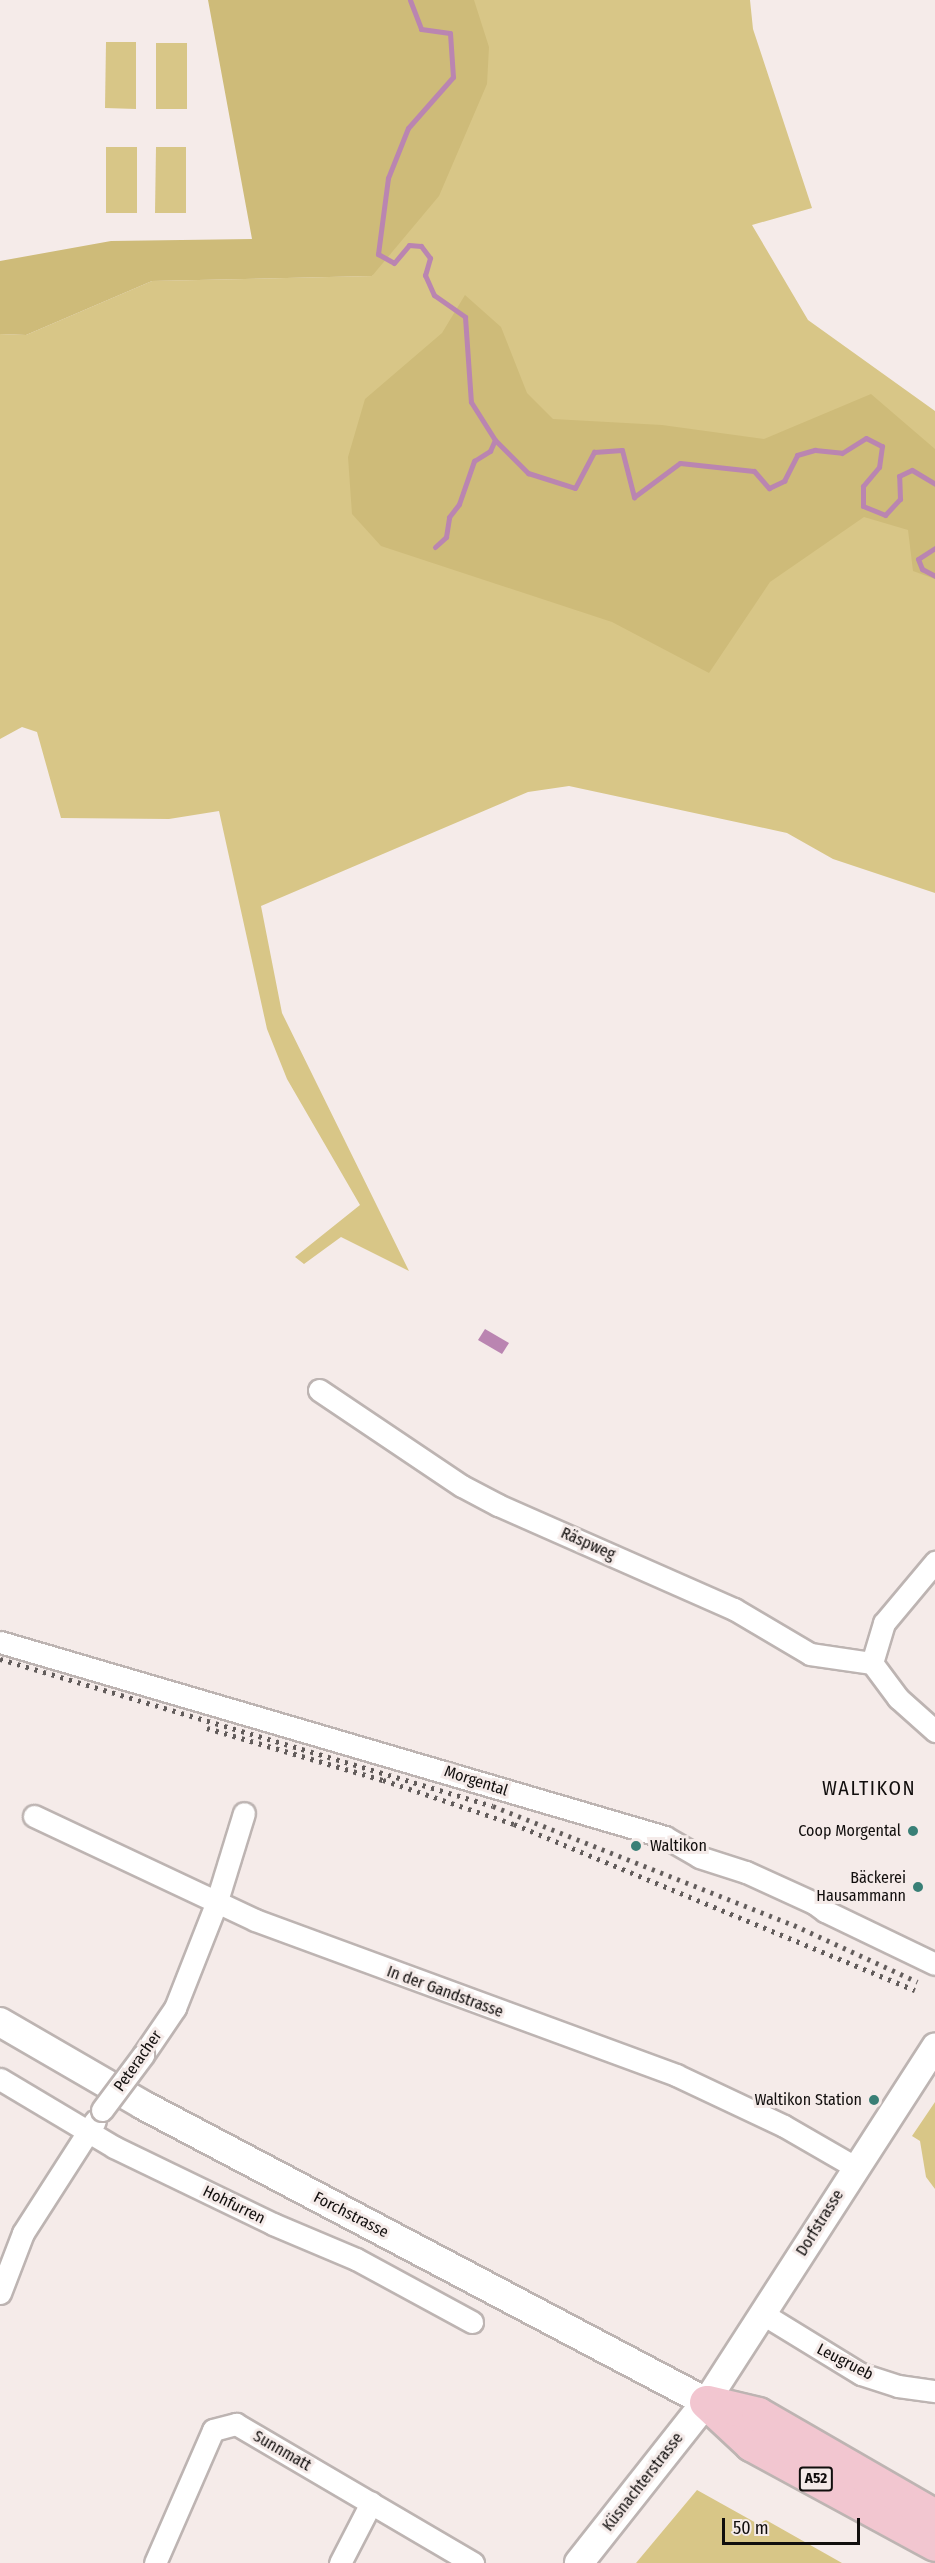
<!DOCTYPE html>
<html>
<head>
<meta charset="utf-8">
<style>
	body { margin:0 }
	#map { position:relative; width:935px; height:2563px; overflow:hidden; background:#f5ebe9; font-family:"Fira Sans Condensed",sans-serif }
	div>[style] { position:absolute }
	.green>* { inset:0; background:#d8c687 }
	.forest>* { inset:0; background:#cebb79 }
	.water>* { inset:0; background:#ba85b1 }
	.stream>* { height:5px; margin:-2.5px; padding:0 2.5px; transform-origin:2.5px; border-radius:2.5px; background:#ba85b1 }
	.roads { filter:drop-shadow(2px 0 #bdb4b2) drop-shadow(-2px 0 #bdb4b2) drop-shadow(0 2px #bdb4b2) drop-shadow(0 -2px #bdb4b2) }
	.minor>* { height:21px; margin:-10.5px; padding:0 10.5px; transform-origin:10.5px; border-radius:10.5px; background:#fff }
	.tertiary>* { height:26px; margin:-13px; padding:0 13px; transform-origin:13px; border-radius:13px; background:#fff }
	.secondary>* { height:28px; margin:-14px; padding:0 14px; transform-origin:14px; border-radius:14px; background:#fff }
	.trunk>* { height:33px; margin:-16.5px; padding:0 16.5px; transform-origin:16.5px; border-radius:16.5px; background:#f2c6d0 }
	.rail>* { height:4.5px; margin-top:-2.25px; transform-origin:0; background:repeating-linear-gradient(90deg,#625c5b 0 3px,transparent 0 9px) }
	.bridges { filter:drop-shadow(2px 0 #bdb4b2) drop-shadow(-2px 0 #bdb4b2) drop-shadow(0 2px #bdb4b2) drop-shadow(0 -2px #bdb4b2) }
	.minor-bridge>* { height:21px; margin:-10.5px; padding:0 10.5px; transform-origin:10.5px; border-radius:10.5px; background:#fff }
	.dots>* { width:16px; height:16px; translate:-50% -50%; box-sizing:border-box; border:3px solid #f5ebe9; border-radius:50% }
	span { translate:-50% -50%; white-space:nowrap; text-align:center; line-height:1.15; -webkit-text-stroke:6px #f5ebe9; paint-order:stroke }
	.shield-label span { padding:2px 4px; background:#f5ebe9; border:2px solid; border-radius:4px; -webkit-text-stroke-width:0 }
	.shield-label { font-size:15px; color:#110e0d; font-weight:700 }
	.street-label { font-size:16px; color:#110e0d }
	.poi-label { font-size:16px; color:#110e0d }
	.right { translate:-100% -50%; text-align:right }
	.left { translate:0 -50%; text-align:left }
	.quarter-label { font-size:20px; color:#110e0d; letter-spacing:1.5px }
	.scale { position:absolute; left:722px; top:2518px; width:138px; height:27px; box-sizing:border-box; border:3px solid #110e0d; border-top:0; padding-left:8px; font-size:18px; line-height:21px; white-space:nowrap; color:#110e0d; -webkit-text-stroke:4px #f5ebe9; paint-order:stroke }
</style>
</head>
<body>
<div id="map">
	<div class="green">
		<div style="clip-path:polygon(474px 0,750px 0,753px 29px,812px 208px,752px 225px,808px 320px,935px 411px,935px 893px,833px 859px,787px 833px,569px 786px,528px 792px,261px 906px,282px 1013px,409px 1271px,341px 1237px,304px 1264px,295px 1257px,360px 1205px,287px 1079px,267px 1029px,219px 811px,169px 819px,61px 818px,37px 732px,22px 727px,0 739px,0 334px,26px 335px,152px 281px,372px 276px)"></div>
		<div style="clip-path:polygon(106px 42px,136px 42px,136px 109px,105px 108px)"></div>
		<div style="clip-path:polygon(156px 43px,187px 43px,187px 109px,156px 109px)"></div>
		<div style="clip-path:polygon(106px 147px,137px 147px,137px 213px,106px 213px)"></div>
		<div style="clip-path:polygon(156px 147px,186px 147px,186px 213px,155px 213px)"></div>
		<div style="clip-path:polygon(935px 2102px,935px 2189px,926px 2177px,920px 2141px,912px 2136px)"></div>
		<div style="clip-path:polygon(697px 2490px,758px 2524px,766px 2520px,842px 2563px,636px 2563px)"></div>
	</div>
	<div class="forest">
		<div style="clip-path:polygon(208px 0,474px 0,489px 47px,487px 84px,439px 196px,372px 276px,152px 281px,26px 335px,0 334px,0 261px,111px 241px,252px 239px)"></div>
		<div style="clip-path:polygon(465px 295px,501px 327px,527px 393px,553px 419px,662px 425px,764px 439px,871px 394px,935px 449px,935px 579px,913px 571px,908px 530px,864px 517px,770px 582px,709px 673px,612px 622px,381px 546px,352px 514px,348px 457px,365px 399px,442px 333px)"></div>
	</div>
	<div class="water">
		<div style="clip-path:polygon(485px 1329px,509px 1343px,502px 1354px,478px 1340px)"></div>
	</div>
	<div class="stream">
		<div style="left:410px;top:0;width:31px;rotate:69deg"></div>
		<div style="left:421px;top:29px;width:29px;rotate:8deg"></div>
		<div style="left:450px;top:33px;width:44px;rotate:86.1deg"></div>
		<div style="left:453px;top:77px;width:68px;rotate:131.4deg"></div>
		<div style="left:408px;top:128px;width:54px;rotate:111.8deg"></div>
		<div style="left:388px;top:178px;width:77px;rotate:97.5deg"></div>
		<div style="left:378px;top:254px;width:18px;rotate:29deg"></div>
		<div style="left:394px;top:263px;width:23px;rotate:-50deg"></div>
		<div style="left:409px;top:245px;width:12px;rotate:5deg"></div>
		<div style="left:421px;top:246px;width:15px;rotate:53deg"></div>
		<div style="left:430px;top:258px;width:18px;rotate:106deg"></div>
		<div style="left:425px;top:275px;width:22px;rotate:66deg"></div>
		<div style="left:434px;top:295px;width:38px;rotate:35deg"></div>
		<div style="left:465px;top:317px;width:85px;rotate:86deg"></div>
		<div style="left:471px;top:402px;width:45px;rotate:57.7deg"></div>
		<div style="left:495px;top:440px;width:47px;rotate:45deg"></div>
		<div style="left:528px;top:473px;width:49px;rotate:17.7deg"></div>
		<div style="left:575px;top:488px;width:41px;rotate:-62.2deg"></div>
		<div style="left:594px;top:452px;width:28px;rotate:-4deg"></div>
		<div style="left:622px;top:450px;width:49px;rotate:75.7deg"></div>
		<div style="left:634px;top:497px;width:57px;rotate:-36.5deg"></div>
		<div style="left:680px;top:463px;width:74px;rotate:6.2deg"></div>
		<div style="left:754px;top:471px;width:23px;rotate:49deg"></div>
		<div style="left:769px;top:488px;width:17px;rotate:-25deg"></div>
		<div style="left:784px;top:481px;width:29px;rotate:-63deg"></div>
		<div style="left:797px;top:455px;width:19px;rotate:-16deg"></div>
		<div style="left:815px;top:450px;width:27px;rotate:6deg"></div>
		<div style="left:842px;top:453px;width:28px;rotate:-32deg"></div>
		<div style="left:866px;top:438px;width:18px;rotate:27deg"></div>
		<div style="left:882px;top:446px;width:21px;rotate:98deg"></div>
		<div style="left:879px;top:467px;width:25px;rotate:130deg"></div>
		<div style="left:863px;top:486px;width:20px;rotate:90deg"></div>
		<div style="left:863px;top:506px;width:24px;rotate:22deg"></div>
		<div style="left:885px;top:515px;width:22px;rotate:-47deg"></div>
		<div style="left:900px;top:499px;width:23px;rotate:-92deg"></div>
		<div style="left:899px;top:476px;width:14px;rotate:-25deg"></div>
		<div style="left:912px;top:470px;width:27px;rotate:31deg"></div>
		<div style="left:435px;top:547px;width:15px;rotate:-42deg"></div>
		<div style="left:446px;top:537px;width:20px;rotate:-81deg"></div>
		<div style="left:449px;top:517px;width:16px;rotate:-52deg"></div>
		<div style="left:459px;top:504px;width:46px;rotate:-70.8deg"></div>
		<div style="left:474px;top:461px;width:19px;rotate:-32deg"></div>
		<div style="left:490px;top:451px;width:12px;rotate:-66deg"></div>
		<div style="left:935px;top:548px;width:20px;rotate:147deg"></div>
		<div style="left:918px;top:559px;width:11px;rotate:68deg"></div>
		<div style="left:922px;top:569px;width:15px;rotate:28deg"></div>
	</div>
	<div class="roads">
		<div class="minor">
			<div style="left:319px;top:1390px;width:172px;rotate:33.9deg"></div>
			<div style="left:462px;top:1486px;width:41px;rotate:27.8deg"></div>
			<div style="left:498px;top:1505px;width:258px;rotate:23.8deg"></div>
			<div style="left:734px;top:1609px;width:88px;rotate:30.6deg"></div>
			<div style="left:810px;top:1654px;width:63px;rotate:8.3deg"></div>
			<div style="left:0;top:1642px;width:693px;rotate:16.34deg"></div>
			<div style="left:665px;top:1837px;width:39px;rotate:30deg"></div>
			<div style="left:699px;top:1857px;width:49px;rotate:17.7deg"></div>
			<div style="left:746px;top:1872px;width:75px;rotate:24.5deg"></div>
			<div style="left:814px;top:1903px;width:14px;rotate:36deg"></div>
			<div style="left:825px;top:1911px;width:122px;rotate:25.7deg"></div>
			<div style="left:872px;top:1663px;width:42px;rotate:-73.3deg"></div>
			<div style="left:884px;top:1623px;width:80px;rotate:-50.1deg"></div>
			<div style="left:872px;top:1663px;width:44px;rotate:53.4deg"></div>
			<div style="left:898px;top:1698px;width:50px;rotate:41.7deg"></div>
			<div style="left:34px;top:1816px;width:244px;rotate:25.2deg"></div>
			<div style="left:255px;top:1920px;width:449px;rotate:20.2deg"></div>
			<div style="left:676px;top:2075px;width:119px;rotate:25.3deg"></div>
			<div style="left:784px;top:2126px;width:82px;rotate:30deg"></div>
			<div style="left:143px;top:2055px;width:57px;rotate:-55.8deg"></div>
			<div style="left:175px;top:2008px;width:112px;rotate:-68.5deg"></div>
			<div style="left:216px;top:1904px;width:95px;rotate:-72.9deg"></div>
			<div style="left:0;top:2079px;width:133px;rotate:30.8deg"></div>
			<div style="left:114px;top:2147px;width:177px;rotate:25.8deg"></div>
			<div style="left:273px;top:2224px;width:90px;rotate:22.9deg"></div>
			<div style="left:356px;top:2259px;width:132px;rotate:28.5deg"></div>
			<div style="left:0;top:2293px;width:64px;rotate:-69deg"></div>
			<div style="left:23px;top:2233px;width:133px;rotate:-57.3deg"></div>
			<div style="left:763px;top:2314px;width:115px;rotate:31.5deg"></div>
			<div style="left:861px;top:2374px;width:39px;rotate:18deg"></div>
			<div style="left:898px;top:2386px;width:37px;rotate:8deg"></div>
			<div style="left:155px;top:2563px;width:145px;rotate:-66.4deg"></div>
			<div style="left:213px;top:2430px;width:24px;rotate:-15deg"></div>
			<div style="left:236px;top:2424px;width:275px;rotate:30.4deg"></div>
			<div style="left:340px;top:2563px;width:68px;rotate:-62.7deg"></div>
		</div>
		<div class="tertiary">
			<div style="left:706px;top:2402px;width:423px;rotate:-57.2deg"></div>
		</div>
		<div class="secondary">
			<div style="left:0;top:2022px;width:165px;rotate:30.1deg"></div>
			<div style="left:143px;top:2105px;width:637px;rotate:27.81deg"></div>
			<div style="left:706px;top:2402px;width:205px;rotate:128.3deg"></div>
		</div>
		<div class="trunk">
			<div style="left:706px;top:2402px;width:62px;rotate:43deg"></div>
			<div style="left:751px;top:2444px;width:209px;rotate:28.5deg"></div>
			<div style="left:708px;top:2402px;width:51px;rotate:13.5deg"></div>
			<div style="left:758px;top:2414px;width:204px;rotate:30deg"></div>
		</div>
	</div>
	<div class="rail">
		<div style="left:0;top:1659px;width:514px;rotate:16.6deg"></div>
		<div style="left:493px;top:1806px;width:324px;rotate:21.6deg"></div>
		<div style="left:794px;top:1925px;width:136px;rotate:24.7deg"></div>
		<div style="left:207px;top:1728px;width:184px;rotate:16.5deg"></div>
		<div style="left:383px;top:1780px;width:138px;rotate:18.6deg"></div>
		<div style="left:514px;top:1824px;width:434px;rotate:22.5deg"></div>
	</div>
	<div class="bridges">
		<div class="minor-bridge">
			<div style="left:102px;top:2110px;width:69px;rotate:-53.3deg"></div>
		</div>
	</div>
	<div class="dots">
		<div style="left:913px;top:1831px;background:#397f76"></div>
		<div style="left:636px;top:1846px;background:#397f76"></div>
		<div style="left:918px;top:1887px;background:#397f76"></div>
		<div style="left:874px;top:2100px;background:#397f76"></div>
	</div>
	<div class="shield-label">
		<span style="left:816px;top:2479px">A52</span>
	</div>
	<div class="street-label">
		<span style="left:588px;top:1544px;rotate:24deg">Räspweg</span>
		<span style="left:476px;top:1781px;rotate:18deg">Morgental</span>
		<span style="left:445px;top:1992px;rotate:20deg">In der Gandstrasse</span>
		<span style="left:138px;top:2061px;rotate:-55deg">Peteracher</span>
		<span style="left:234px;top:2205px;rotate:26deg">Hohfurren</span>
		<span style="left:351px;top:2215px;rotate:27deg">Forchstrasse</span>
		<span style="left:820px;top:2223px;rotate:-58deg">Dorfstrasse</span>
		<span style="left:845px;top:2362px;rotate:27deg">Leugrueb</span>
		<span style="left:282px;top:2451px;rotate:30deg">Sunnmatt</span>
		<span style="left:643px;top:2482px;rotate:-52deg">Küsnachterstrasse</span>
	</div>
	<div class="poi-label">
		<span class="right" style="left:901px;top:1831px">Coop Morgental</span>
		<span class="left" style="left:650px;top:1846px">Waltikon</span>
		<span class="right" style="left:906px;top:1887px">Bäckerei<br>Hausammann</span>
		<span class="right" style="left:862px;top:2100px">Waltikon Station</span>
	</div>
	<div class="quarter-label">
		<span style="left:869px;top:1788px">WALTIKON</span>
	</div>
	<div class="scale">50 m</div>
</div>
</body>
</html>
